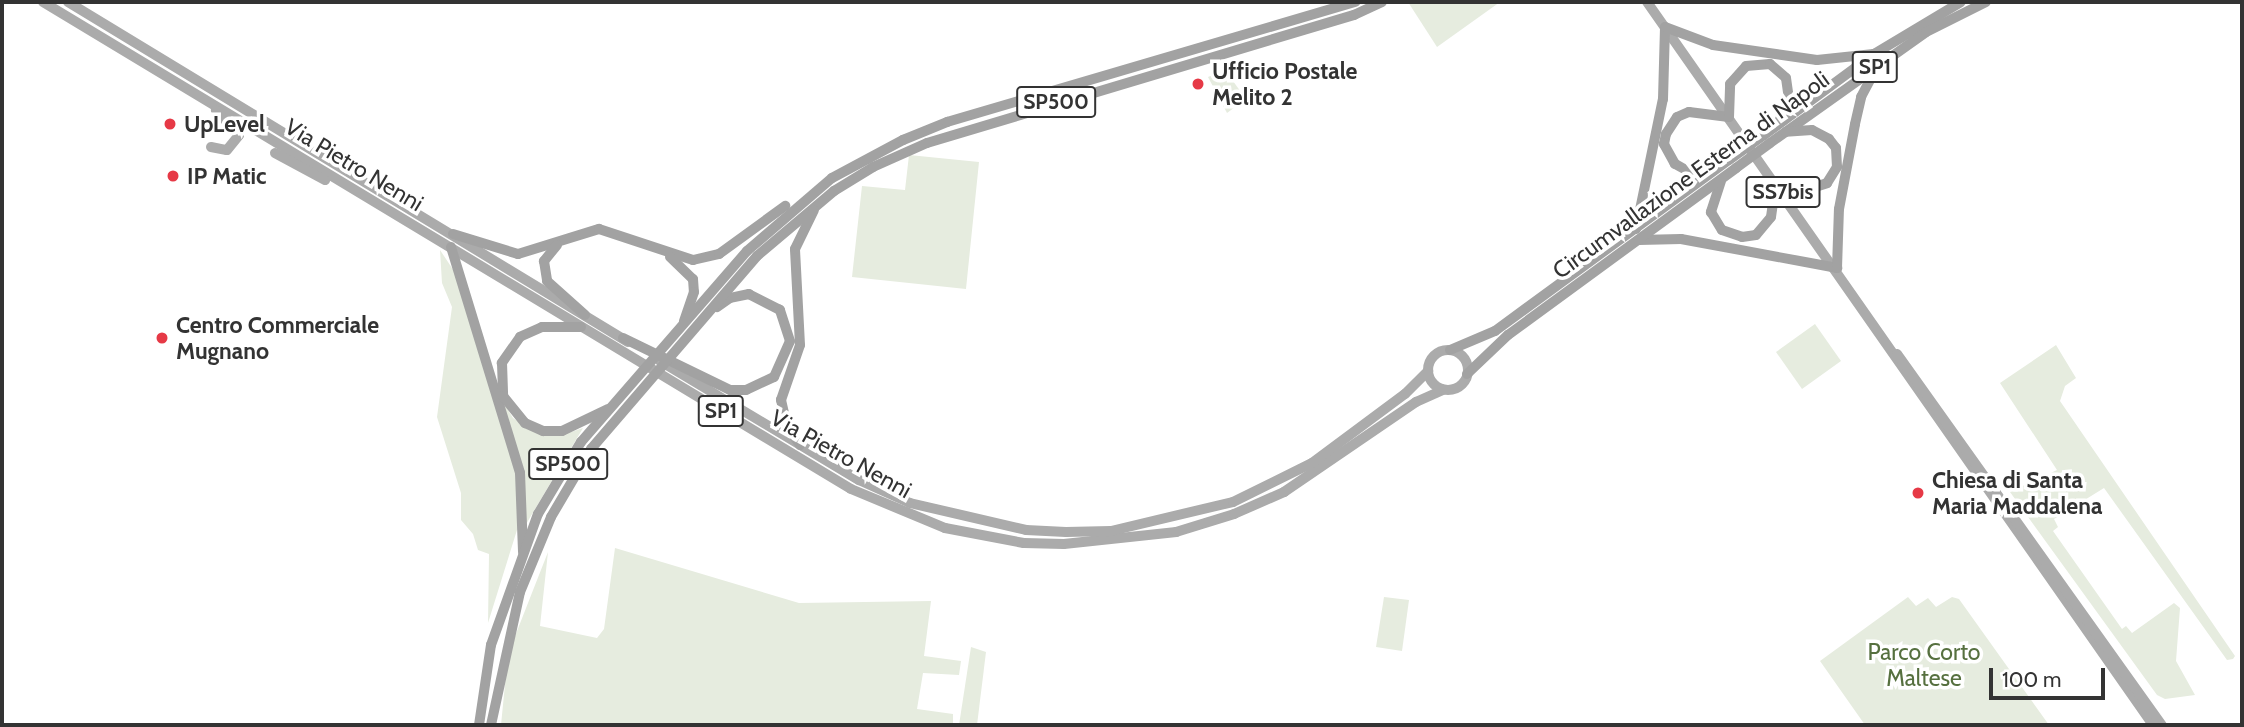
<!DOCTYPE html>
<html>
<head>
<meta charset="utf-8">
<style>
	body { margin:0 }
	#map { position:relative; width:2244px; height:727px; overflow:hidden; background:#fff; font-family:Cabin,sans-serif }
	div>[style] { position:absolute }
	.green>* { inset:0; background:#e6ecdf }
	.primary>* { height:10px; margin:-5px; padding:0 5px; transform-origin:5px; border-radius:5px; background:#ababab }
	.primary>.ring { margin:-5px; padding:0; box-sizing:content-box; background:none; border:10px solid #ababab; border-radius:50% }
	.trunk>* { height:10px; margin:-5px; padding:0 5px; transform-origin:5px; border-radius:5px; background:#a2a2a2 }
	.trunk-bridge>* { height:10px; margin:-5px; padding:0 5px; transform-origin:5px; border-radius:5px; background:#a2a2a2 }
	.dots>* { width:19px; height:19px; translate:-50% -50%; box-sizing:border-box; border:4px solid #fff; border-radius:50% }
	span { translate:-50% -50%; white-space:nowrap; text-align:center; line-height:1.15; -webkit-text-stroke:7px #fff; paint-order:stroke }
	.shield-label span { padding:2px 5px; background:#fff; border:2px solid; border-radius:5px; -webkit-text-stroke-width:0 }
	.shield-label { font-size:21px; color:#333; font-weight:700 }
	.poi-label { font-size:23px; color:#333; font-weight:700 }
	.left { translate:0 -50%; text-align:left }
	.street-label { font-size:23px; color:#333 }
	.park-label { font-size:23px; color:#56703f }
	.frame { position:absolute; inset:0; border:4px solid #333; pointer-events:none }
	.scale { position:absolute; left:1989px; top:668px; width:116px; height:32px; box-sizing:border-box; border:4px solid #333; border-top:0; padding-left:9px; font-size:21px; line-height:24px; white-space:nowrap; color:#333; -webkit-text-stroke:5px #fff; paint-order:stroke }
</style>
</head>
<body>
<div id="map">
	<div class="green">
		<div style="clip-path:polygon(1408px 2px,1500px 2px,1437px 47px)"></div>
		<div style="clip-path:polygon(1225px 70px,1246px 99px,1227px 113px,1208px 77px)"></div>
		<div style="clip-path:polygon(909px 155px,979px 162px,966px 289px,852px 277px,862px 186px,905px 190px)"></div>
		<div style="clip-path:polygon(440px 250px,454px 271px,503px 402px,513px 418px,523px 425px,571px 432px,583px 428px,525px 526px,517px 530px,488px 623px,489px 554px,478px 550px,473px 534px,461px 520px,461px 493px,437px 417px,452px 307px,442px 283px)"></div>
		<div style="clip-path:polygon(1815px 324px,1841px 361px,1802px 389px,1776px 352px)"></div>
		<div style="clip-path:polygon(2056px 345px,2076px 378px,2065px 386px,2060px 401px,2235px 656px,2233px 659px,2227px 660px,2104px 488px,2054px 519px,2058px 527px,2053px 531px,2122px 629px,2126px 626px,2132px 633px,2174px 603px,2180px 608px,2176px 661px,2195px 695px,2165px 699px,2157px 695px,2010px 492px,2057px 470px,2000px 383px)"></div>
		<div style="clip-path:polygon(615px 548px,799px 603px,931px 601px,924px 656px,961px 661px,959px 675px,923px 673px,917px 709px,953px 714px,953px 725px,501px 725px,508px 654px,548px 552px,540px 626px,597px 638px,604px 629px)"></div>
		<div style="clip-path:polygon(1384px 597px,1409px 600px,1402px 651px,1376px 647px)"></div>
		<div style="clip-path:polygon(1908px 597px,1916px 606px,1928px 598px,1936px 607px,1952px 597px,1959px 599px,2049px 725px,1865px 725px,1820px 661px)"></div>
		<div style="clip-path:polygon(971px 647px,986px 652px,977px 725px,959px 725px)"></div>
	</div>
	<div class="primary">
		<div style="left:43px;top:2px;width:943px;rotate:31.08deg"></div>
		<div style="left:851px;top:489px;width:102px;rotate:22.5deg"></div>
		<div style="left:945px;top:528px;width:80px;rotate:10.8deg"></div>
		<div style="left:1024px;top:543px;width:40px;rotate:1.4deg"></div>
		<div style="left:1064px;top:544px;width:113px;rotate:-6.1deg"></div>
		<div style="left:1176px;top:532px;width:61px;rotate:-17.2deg"></div>
		<div style="left:1234px;top:514px;width:55px;rotate:-23.7deg"></div>
		<div style="left:1284px;top:492px;width:160px;rotate:-34.3deg"></div>
		<div style="left:1416px;top:402px;width:30px;rotate:-24deg"></div>
		<div style="left:68px;top:2px;width:655px;rotate:31.26deg"></div>
		<div style="left:1647px;top:2px;width:882px;rotate:55.01deg"></div>
		<div style="left:211px;top:147px;width:16px;rotate:11deg"></div>
		<div style="left:227px;top:150px;width:19px;rotate:-51deg"></div>
		<div style="left:239px;top:135px;width:34px;rotate:-133deg"></div>
		<div style="left:275px;top:153px;width:57px;rotate:28.4deg"></div>
		<div class="ring" style="left:1428px;top:350px;width:30px;height:30px"></div>
		<div style="left:1897px;top:354px;width:456px;rotate:54.5deg"></div>
		<div style="left:660px;top:361px;width:232px;rotate:30.9deg"></div>
		<div style="left:859px;top:480px;width:56px;rotate:24.3deg"></div>
		<div style="left:910px;top:503px;width:119px;rotate:13.1deg"></div>
		<div style="left:1026px;top:530px;width:40px;rotate:2.9deg"></div>
		<div style="left:1066px;top:532px;width:45px;rotate:-1.3deg"></div>
		<div style="left:1111px;top:531px;width:125px;rotate:-13.4deg"></div>
		<div style="left:1233px;top:502px;width:88px;rotate:-26.3deg"></div>
		<div style="left:1312px;top:463px;width:116px;rotate:-36.6deg"></div>
		<div style="left:1405px;top:394px;width:33px;rotate:-45deg"></div>
	</div>
	<div class="trunk">
		<div style="left:1764px;top:135px;width:137px;rotate:-36.4deg"></div>
		<div style="left:1874px;top:54px;width:101px;rotate:-30.9deg"></div>
		<div style="left:1770px;top:143px;width:191px;rotate:-35.4deg"></div>
		<div style="left:1926px;top:32px;width:67px;rotate:-26.6deg"></div>
		<div style="left:1716px;top:168px;width:30px;rotate:176deg"></div>
		<div style="left:1686px;top:170px;width:13px;rotate:-151deg"></div>
		<div style="left:1675px;top:164px;width:23px;rotate:-119deg"></div>
		<div style="left:1664px;top:144px;width:10px;rotate:-79deg"></div>
		<div style="left:1666px;top:134px;width:20px;rotate:-57deg"></div>
		<div style="left:1677px;top:117px;width:13px;rotate:-23deg"></div>
		<div style="left:1689px;top:112px;width:40px;rotate:7.1deg"></div>
		<div style="left:1729px;top:117px;width:33px;rotate:-88deg"></div>
		<div style="left:1730px;top:84px;width:24px;rotate:-48deg"></div>
		<div style="left:1746px;top:66px;width:24px;rotate:-5deg"></div>
		<div style="left:1770px;top:64px;width:21px;rotate:41deg"></div>
		<div style="left:1786px;top:78px;width:22px;rotate:82deg"></div>
		<div style="left:1789px;top:100px;width:26px;rotate:115deg"></div>
		<div style="left:1721px;top:181px;width:33px;rotate:108deg"></div>
		<div style="left:1711px;top:212px;width:21px;rotate:59deg"></div>
		<div style="left:1722px;top:230px;width:21px;rotate:19deg"></div>
		<div style="left:1742px;top:237px;width:14px;rotate:-8deg"></div>
		<div style="left:1756px;top:235px;width:23px;rotate:-50deg"></div>
		<div style="left:1771px;top:217px;width:35px;rotate:-82deg"></div>
		<div style="left:1776px;top:182px;width:34px;rotate:12deg"></div>
		<div style="left:1809px;top:189px;width:19px;rotate:-18deg"></div>
		<div style="left:1827px;top:183px;width:19px;rotate:-58deg"></div>
		<div style="left:1837px;top:167px;width:19px;rotate:-93deg"></div>
		<div style="left:1836px;top:148px;width:11px;rotate:-128deg"></div>
		<div style="left:1829px;top:139px;width:19px;rotate:-152deg"></div>
		<div style="left:1812px;top:130px;width:26px;rotate:176deg"></div>
		<div style="left:1636px;top:229px;width:133px;rotate:-78.3deg"></div>
		<div style="left:1663px;top:99px;width:72px;rotate:-88.4deg"></div>
		<div style="left:1665px;top:27px;width:51px;rotate:20.6deg"></div>
		<div style="left:1713px;top:45px;width:105px;rotate:8.2deg"></div>
		<div style="left:1817px;top:60px;width:57px;rotate:-6deg"></div>
		<div style="left:453px;top:234px;width:68px;rotate:17.1deg"></div>
		<div style="left:518px;top:254px;width:85px;rotate:-17.2deg"></div>
		<div style="left:599px;top:229px;width:99px;rotate:18.3deg"></div>
		<div style="left:693px;top:260px;width:27px;rotate:-13deg"></div>
		<div style="left:719px;top:254px;width:82px;rotate:-36deg"></div>
		<div style="left:1639px;top:240px;width:42px;rotate:-1.4deg"></div>
		<div style="left:1681px;top:239px;width:159px;rotate:10.5deg"></div>
		<div style="left:1837px;top:268px;width:59px;rotate:-88.1deg"></div>
		<div style="left:1839px;top:209px;width:86px;rotate:-79.3deg"></div>
		<div style="left:1855px;top:124px;width:28px;rotate:-77deg"></div>
		<div style="left:1861px;top:97px;width:36px;rotate:-62deg"></div>
		<div style="left:557px;top:245px;width:21px;rotate:129deg"></div>
		<div style="left:544px;top:261px;width:20px;rotate:81deg"></div>
		<div style="left:547px;top:281px;width:51px;rotate:41.8deg"></div>
		<div style="left:451px;top:247px;width:236px;rotate:73deg"></div>
		<div style="left:520px;top:473px;width:79px;rotate:87.8deg"></div>
		<div style="left:747px;top:251px;width:112px;rotate:-40.7deg"></div>
		<div style="left:832px;top:178px;width:81px;rotate:-28.2deg"></div>
		<div style="left:903px;top:140px;width:48px;rotate:-22.2deg"></div>
		<div style="left:947px;top:122px;width:426px;rotate:-16.4deg"></div>
		<div style="left:757px;top:256px;width:101px;rotate:-40.2deg"></div>
		<div style="left:834px;top:191px;width:46px;rotate:-31.6deg"></div>
		<div style="left:873px;top:167px;width:59px;rotate:-24deg"></div>
		<div style="left:927px;top:143px;width:446px;rotate:-16.7deg"></div>
		<div style="left:1354px;top:15px;width:31px;rotate:-25deg"></div>
		<div style="left:670px;top:257px;width:32px;rotate:44deg"></div>
		<div style="left:693px;top:279px;width:13px;rotate:86deg"></div>
		<div style="left:694px;top:292px;width:31px;rotate:109deg"></div>
		<div style="left:581px;top:327px;width:39px;rotate:180deg"></div>
		<div style="left:542px;top:327px;width:24px;rotate:156deg"></div>
		<div style="left:520px;top:337px;width:32px;rotate:125deg"></div>
		<div style="left:502px;top:363px;width:33px;rotate:88deg"></div>
		<div style="left:503px;top:396px;width:35px;rotate:51deg"></div>
		<div style="left:525px;top:423px;width:20px;rotate:24deg"></div>
		<div style="left:543px;top:431px;width:19px"></div>
		<div style="left:562px;top:431px;width:51px;rotate:-25.6deg"></div>
		<div style="left:623px;top:338px;width:119px;rotate:25.9deg"></div>
		<div style="left:730px;top:390px;width:16px"></div>
		<div style="left:746px;top:390px;width:31px;rotate:-25deg"></div>
		<div style="left:774px;top:377px;width:39px;rotate:-66deg"></div>
		<div style="left:790px;top:341px;width:33px;rotate:-108deg"></div>
		<div style="left:780px;top:310px;width:35px;rotate:-153deg"></div>
		<div style="left:749px;top:294px;width:19px;rotate:168deg"></div>
		<div style="left:730px;top:298px;width:16px;rotate:145deg"></div>
		<div style="left:1450px;top:350px;width:49px;rotate:-22.9deg"></div>
		<div style="left:1495px;top:331px;width:290px;rotate:-36.2deg"></div>
		<div style="left:1467px;top:374px;width:57px;rotate:-43.6deg"></div>
		<div style="left:1508px;top:335px;width:283px;rotate:-36.2deg"></div>
		<div style="left:800px;top:445px;width:23px;rotate:-124deg"></div>
		<div style="left:787px;top:426px;width:27px;rotate:-103deg"></div>
		<div style="left:781px;top:400px;width:58px;rotate:-70.9deg"></div>
		<div style="left:800px;top:345px;width:96px;rotate:-93deg"></div>
		<div style="left:795px;top:249px;width:43px;rotate:-64deg"></div>
	</div>
	<div class="trunk-bridge">
		<div style="left:1729px;top:160px;width:43px;rotate:-35.5deg"></div>
		<div style="left:1736px;top:168px;width:42px;rotate:-36.3deg"></div>
		<div style="left:479px;top:725px;width:81px;rotate:-81.5deg"></div>
		<div style="left:491px;top:645px;width:139px;rotate:-70.3deg"></div>
		<div style="left:538px;top:514px;width:84px;rotate:-59.2deg"></div>
		<div style="left:581px;top:442px;width:253px;rotate:-49deg"></div>
		<div style="left:491px;top:725px;width:136px;rotate:-77.7deg"></div>
		<div style="left:520px;top:592px;width:81px;rotate:-67.5deg"></div>
		<div style="left:551px;top:517px;width:79px;rotate:-59.5deg"></div>
		<div style="left:591px;top:449px;width:255px;rotate:-49.3deg"></div>
	</div>
	<div class="dots">
		<div style="left:1198px;top:84px;background:#e63946"></div>
		<div style="left:170px;top:124px;background:#e63946"></div>
		<div style="left:173px;top:176px;background:#e63946"></div>
		<div style="left:162px;top:338px;background:#e63946"></div>
		<div style="left:1918px;top:493px;background:#e63946"></div>
	</div>
	<div class="shield-label">
		<span style="left:1875px;top:67px">SP1</span>
		<span style="left:1056px;top:102px">SP500</span>
		<span style="left:1783px;top:192px">SS7bis</span>
		<span style="left:721px;top:411px">SP1</span>
		<span style="left:568px;top:464px">SP500</span>
	</div>
	<div class="poi-label">
		<span class="left" style="left:1212px;top:84px">Ufficio Postale<br>Melito 2</span>
		<span class="left" style="left:184px;top:124px">UpLevel</span>
		<span class="left" style="left:187px;top:176px">IP Matic</span>
		<span class="left" style="left:176px;top:338px">Centro Commerciale<br>Mugnano</span>
		<span class="left" style="left:1932px;top:493px">Chiesa di Santa<br>Maria Maddalena</span>
	</div>
	<div class="street-label">
		<span style="left:354px;top:165px;rotate:31deg">Via Pietro Nenni</span>
		<span style="left:1691px;top:175px;rotate:-36deg">Circumvallazione Esterna di Napoli</span>
		<span style="left:841px;top:454px;rotate:29deg">Via Pietro Nenni</span>
	</div>
	<div class="park-label">
		<span style="left:1924px;top:665px">Parco Corto<br>Maltese</span>
	</div>
	<div class="frame"></div>
	<div class="scale">100 m</div>
</div>
</body>
</html>
